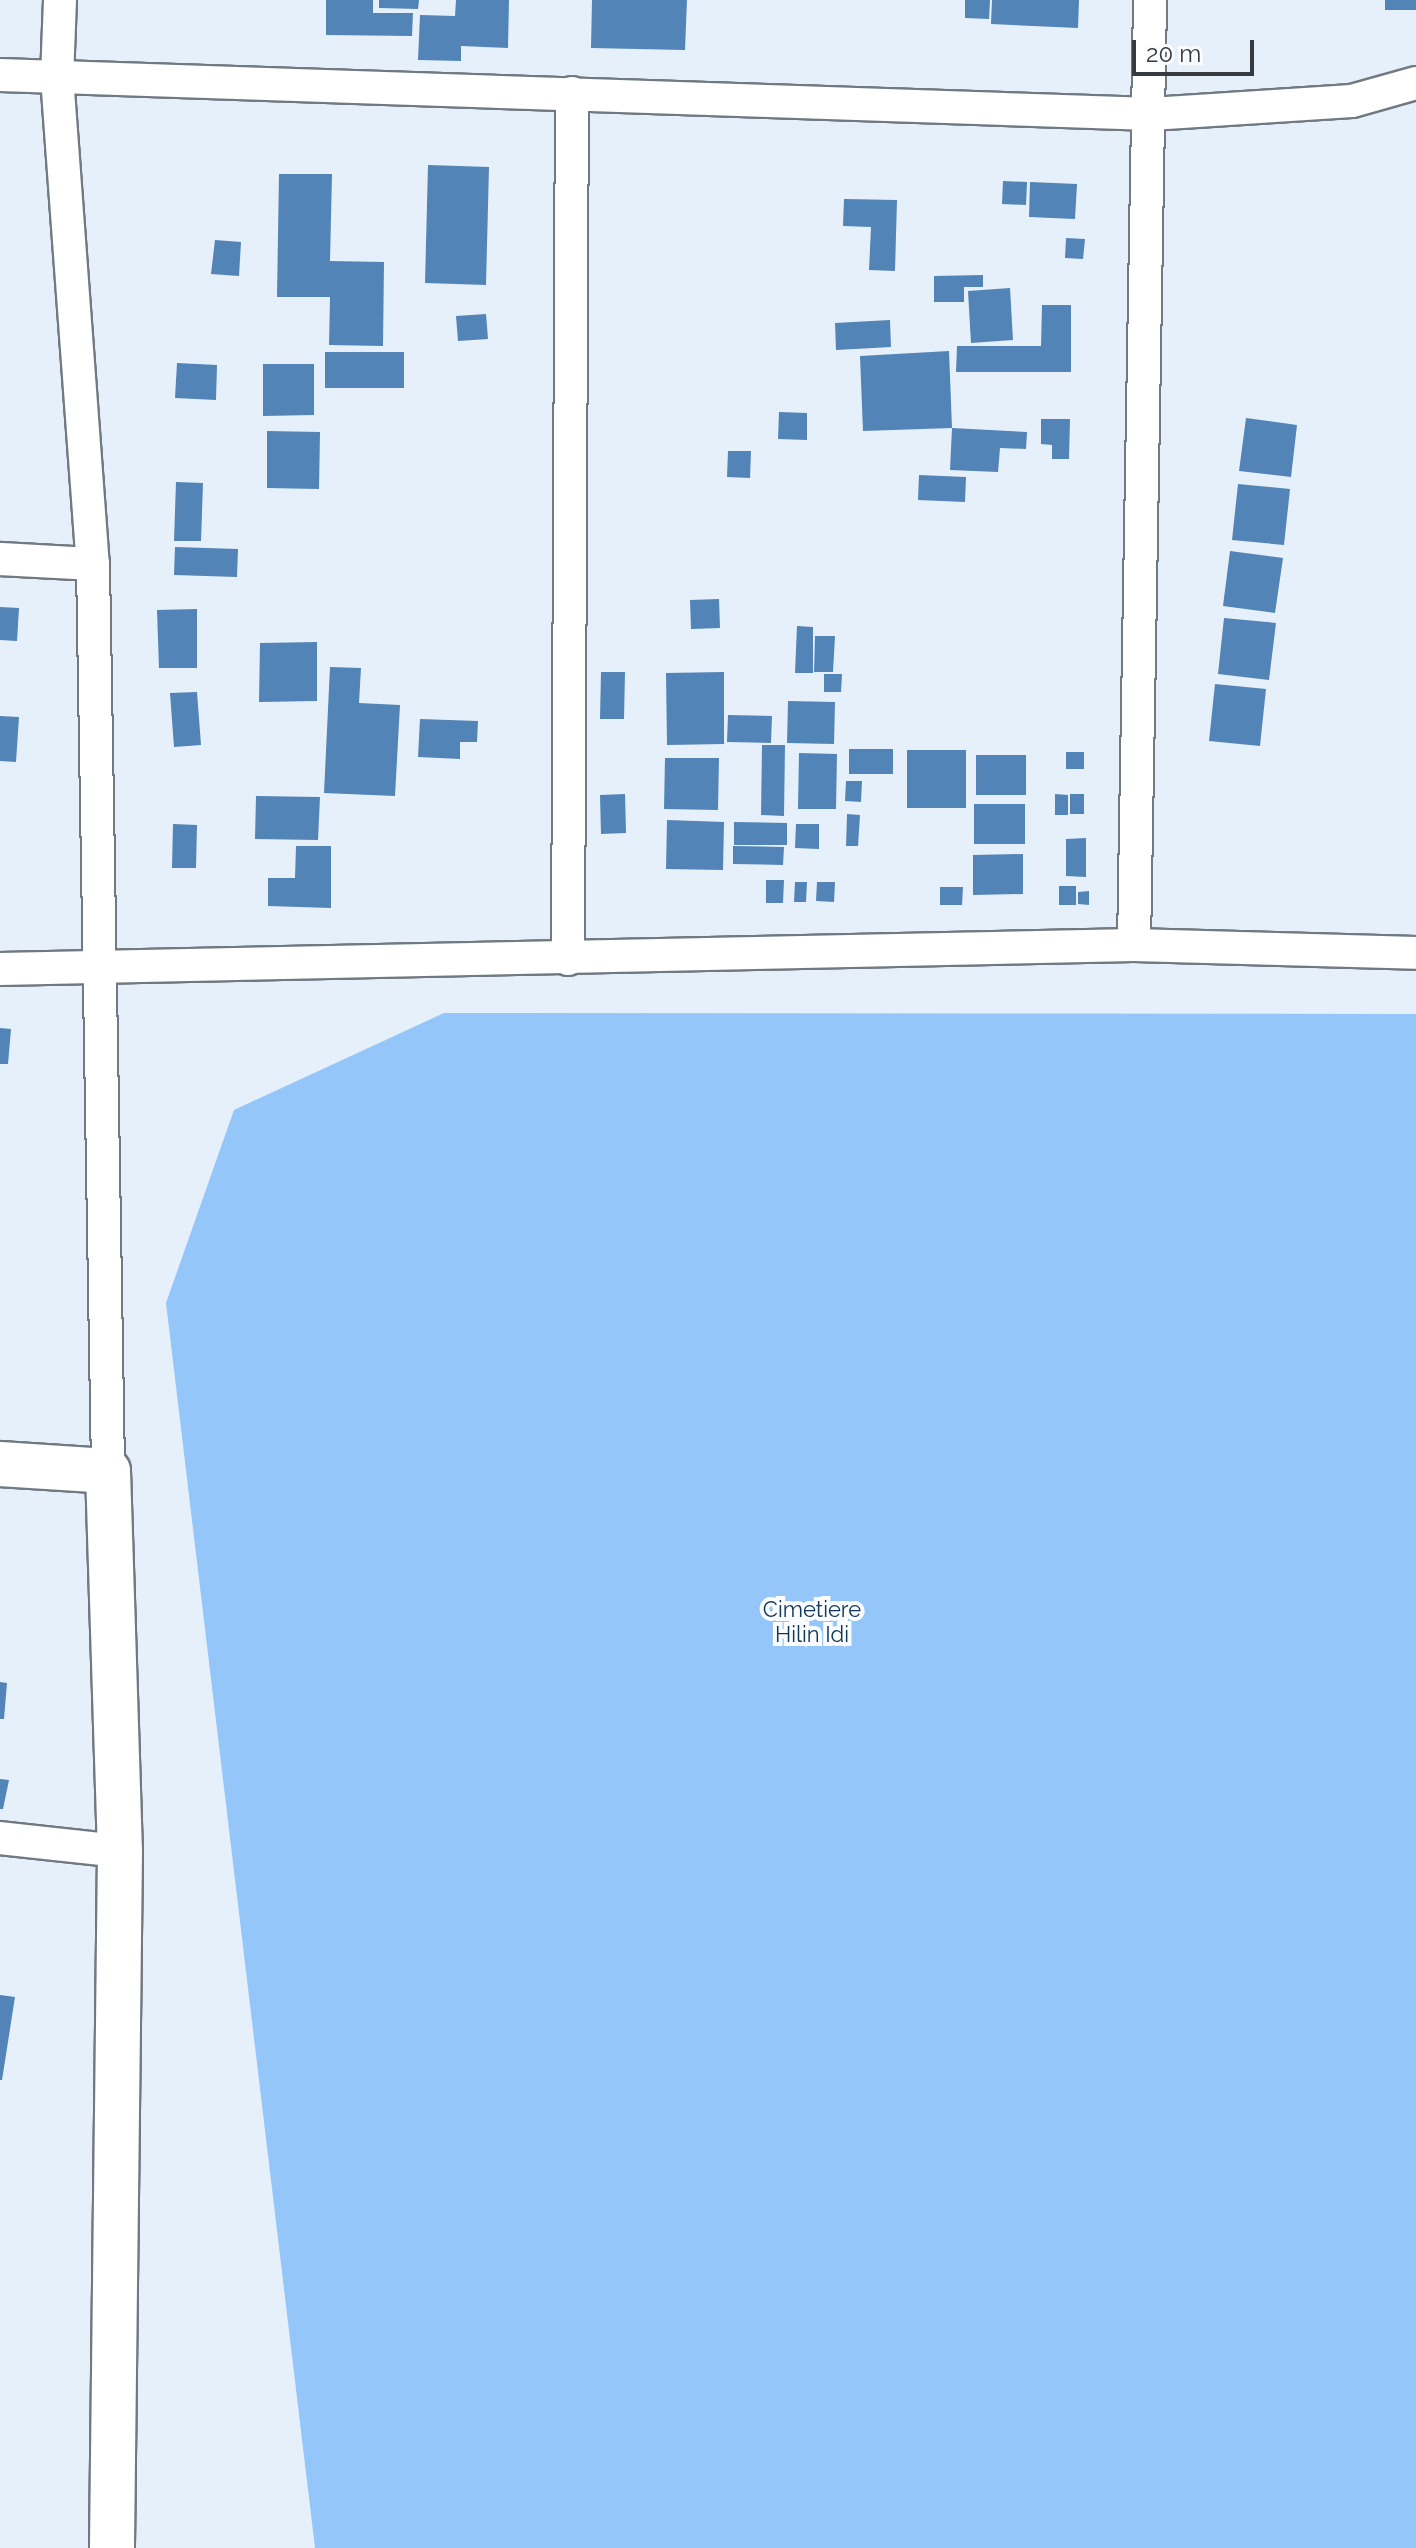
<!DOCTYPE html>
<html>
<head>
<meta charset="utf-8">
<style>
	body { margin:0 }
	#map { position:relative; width:1416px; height:2548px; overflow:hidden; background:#e6f0fa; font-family:Raleway,sans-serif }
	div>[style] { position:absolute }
	.green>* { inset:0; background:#95c6fa }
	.building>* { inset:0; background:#5284b7 }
	.roads { filter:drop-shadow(2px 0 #717982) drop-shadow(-2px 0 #717982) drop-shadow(0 2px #717982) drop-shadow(0 -2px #717982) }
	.street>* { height:32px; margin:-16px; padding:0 16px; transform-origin:16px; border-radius:16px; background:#fff }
	.secondary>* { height:44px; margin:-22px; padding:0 22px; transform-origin:22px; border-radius:22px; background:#fff }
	span { translate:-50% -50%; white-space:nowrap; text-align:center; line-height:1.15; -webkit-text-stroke:8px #fafcfe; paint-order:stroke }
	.park-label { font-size:22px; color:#103659 }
	.scale { position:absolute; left:1132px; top:40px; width:122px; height:36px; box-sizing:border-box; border:4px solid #373a3e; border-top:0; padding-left:10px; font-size:24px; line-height:28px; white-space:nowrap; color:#373a3e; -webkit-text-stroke:6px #fafcfe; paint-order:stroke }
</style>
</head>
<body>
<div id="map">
	<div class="green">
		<div style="clip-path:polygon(444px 1013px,1416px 1014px,1416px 2548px,315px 2548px,166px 1303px,234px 1110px)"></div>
	</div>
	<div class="building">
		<div style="clip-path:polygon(326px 0,373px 0,373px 13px,413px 13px,412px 36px,326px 35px)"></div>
		<div style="clip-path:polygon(379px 0,419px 0,418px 9px,379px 8px)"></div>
		<div style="clip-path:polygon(456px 0,509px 0,508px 48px,461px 46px,461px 61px,418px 60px,420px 15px,455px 16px)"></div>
		<div style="clip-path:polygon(592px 0,687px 0,685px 50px,591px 48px)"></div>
		<div style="clip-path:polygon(965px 0,990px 0,989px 19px,965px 18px)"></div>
		<div style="clip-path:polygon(992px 0,1079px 0,1078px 28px,991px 24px)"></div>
		<div style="clip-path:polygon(1385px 0,1416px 0,1416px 10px,1385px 10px)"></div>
		<div style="clip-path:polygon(428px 165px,489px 167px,486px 285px,425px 283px)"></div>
		<div style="clip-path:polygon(279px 174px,332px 174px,330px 261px,384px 262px,383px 346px,329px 345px,330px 297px,277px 297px)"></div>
		<div style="clip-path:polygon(1003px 181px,1027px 182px,1026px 205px,1002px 204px)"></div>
		<div style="clip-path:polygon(1030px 182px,1077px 184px,1075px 219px,1029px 217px)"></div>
		<div style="clip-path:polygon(844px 199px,897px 200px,895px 271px,869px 270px,871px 227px,843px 226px)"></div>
		<div style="clip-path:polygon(1066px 238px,1085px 239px,1083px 259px,1065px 258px)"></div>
		<div style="clip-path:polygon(215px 240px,241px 242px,239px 276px,211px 274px)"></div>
		<div style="clip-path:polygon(983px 275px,983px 287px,964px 287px,964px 302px,934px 302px,934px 276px)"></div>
		<div style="clip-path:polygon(1010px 288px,1013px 340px,971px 343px,968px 291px)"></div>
		<div style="clip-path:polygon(1042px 305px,1071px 305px,1071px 372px,956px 372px,957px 346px,1041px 346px)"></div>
		<div style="clip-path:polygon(486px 314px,488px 339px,458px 341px,456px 316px)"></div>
		<div style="clip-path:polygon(890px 320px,891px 347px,836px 350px,835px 323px)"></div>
		<div style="clip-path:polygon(949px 351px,952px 428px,863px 431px,860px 356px)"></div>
		<div style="clip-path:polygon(325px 352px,404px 352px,404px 388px,325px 388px)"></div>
		<div style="clip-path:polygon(177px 363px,217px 365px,216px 400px,175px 398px)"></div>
		<div style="clip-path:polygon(263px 364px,314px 364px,314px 415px,263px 416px)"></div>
		<div style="clip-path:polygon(779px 412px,807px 413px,807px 440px,778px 439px)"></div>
		<div style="clip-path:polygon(1246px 418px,1297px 425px,1291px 477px,1239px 471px)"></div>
		<div style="clip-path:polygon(1041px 419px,1070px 419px,1069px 459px,1052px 459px,1052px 445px,1041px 444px)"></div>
		<div style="clip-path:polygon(952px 428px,1027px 432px,1026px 449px,1000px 448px,998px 472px,950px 470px)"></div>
		<div style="clip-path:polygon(267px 431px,320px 432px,319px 489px,267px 488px)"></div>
		<div style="clip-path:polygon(728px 451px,751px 451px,750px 478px,727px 477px)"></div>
		<div style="clip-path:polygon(919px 475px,966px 477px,965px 502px,918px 500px)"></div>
		<div style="clip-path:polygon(176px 482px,203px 483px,201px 541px,174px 541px)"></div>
		<div style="clip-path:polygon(1238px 484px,1290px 489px,1284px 545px,1232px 540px)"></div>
		<div style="clip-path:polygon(175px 547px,238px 549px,237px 577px,174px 575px)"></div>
		<div style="clip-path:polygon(1230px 551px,1283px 558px,1275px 613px,1223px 606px)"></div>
		<div style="clip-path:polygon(719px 599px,720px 628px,691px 629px,690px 600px)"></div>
		<div style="clip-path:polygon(0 607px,19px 608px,17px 641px,0 640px)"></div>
		<div style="clip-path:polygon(197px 609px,197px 668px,159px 668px,157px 610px)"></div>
		<div style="clip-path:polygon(1224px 618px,1276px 623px,1269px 680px,1218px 674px)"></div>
		<div style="clip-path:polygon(797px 626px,813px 627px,813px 673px,795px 673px)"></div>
		<div style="clip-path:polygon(815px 636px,835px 636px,833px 672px,814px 672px)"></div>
		<div style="clip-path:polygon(317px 642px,317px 701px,259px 702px,260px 643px)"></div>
		<div style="clip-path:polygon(330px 667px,361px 668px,359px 703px,400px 705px,395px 796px,324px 793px)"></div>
		<div style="clip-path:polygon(601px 672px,625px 672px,624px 719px,600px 719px)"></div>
		<div style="clip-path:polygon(724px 672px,724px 744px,667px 745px,666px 673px)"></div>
		<div style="clip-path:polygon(824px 674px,842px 674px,841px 692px,824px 692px)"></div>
		<div style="clip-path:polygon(1215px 684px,1266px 689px,1260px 746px,1209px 741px)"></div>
		<div style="clip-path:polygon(197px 692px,201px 745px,174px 747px,170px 693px)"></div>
		<div style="clip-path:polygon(788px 701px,835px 702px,834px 744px,787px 743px)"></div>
		<div style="clip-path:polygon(728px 715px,772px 716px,771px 743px,727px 742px)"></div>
		<div style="clip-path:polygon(0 716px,19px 717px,16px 762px,0 761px)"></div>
		<div style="clip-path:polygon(420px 719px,478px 721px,477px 742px,460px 742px,460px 759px,418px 757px)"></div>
		<div style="clip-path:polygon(762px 745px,785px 745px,784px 816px,761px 815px)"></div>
		<div style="clip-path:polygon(849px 749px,893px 749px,893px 774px,849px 774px)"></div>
		<div style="clip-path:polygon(907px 750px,966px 750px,966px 808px,907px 808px)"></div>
		<div style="clip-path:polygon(1066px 752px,1084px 752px,1084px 769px,1066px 769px)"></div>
		<div style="clip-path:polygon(799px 753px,837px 754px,836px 809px,798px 809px)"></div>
		<div style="clip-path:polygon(976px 755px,1026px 755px,1026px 795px,976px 795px)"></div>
		<div style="clip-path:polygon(665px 758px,719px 758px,718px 810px,664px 809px)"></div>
		<div style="clip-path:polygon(846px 781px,862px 781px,861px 802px,845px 801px)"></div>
		<div style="clip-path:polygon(625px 794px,626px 833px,601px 834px,600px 795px)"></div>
		<div style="clip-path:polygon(1055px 794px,1068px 795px,1068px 815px,1055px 815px)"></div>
		<div style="clip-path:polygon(1070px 794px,1084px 794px,1084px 814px,1070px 814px)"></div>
		<div style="clip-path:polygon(256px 796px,320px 797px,318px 840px,255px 839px)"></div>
		<div style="clip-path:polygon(974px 804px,1025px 804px,1025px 844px,974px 844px)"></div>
		<div style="clip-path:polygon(847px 814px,860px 815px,858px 846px,846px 846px)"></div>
		<div style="clip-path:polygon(667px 820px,724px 822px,723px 870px,666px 869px)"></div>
		<div style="clip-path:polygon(734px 822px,787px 823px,787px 845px,734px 845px)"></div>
		<div style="clip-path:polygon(173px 824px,197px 825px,196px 868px,172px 868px)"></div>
		<div style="clip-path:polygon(796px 824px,819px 824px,819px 849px,795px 848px)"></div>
		<div style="clip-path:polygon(1086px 838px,1086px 877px,1066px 876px,1066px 839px)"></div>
		<div style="clip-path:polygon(296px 846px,331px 846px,331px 908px,268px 906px,268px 878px,295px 878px)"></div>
		<div style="clip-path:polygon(733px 846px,784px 847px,783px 865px,733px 864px)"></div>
		<div style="clip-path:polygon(1023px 854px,1023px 894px,973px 895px,973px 855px)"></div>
		<div style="clip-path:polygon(766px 880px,784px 880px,783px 903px,766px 903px)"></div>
		<div style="clip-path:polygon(795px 882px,807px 882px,806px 902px,794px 902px)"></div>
		<div style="clip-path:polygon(817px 882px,835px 882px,834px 902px,816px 901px)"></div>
		<div style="clip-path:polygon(1059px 886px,1076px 886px,1076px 905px,1059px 905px)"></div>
		<div style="clip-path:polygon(940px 887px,963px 887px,962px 905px,940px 905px)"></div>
		<div style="clip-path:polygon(1089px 891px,1089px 905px,1078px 904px,1078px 892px)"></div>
		<div style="clip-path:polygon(0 1028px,11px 1029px,8px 1064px,0 1064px)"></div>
		<div style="clip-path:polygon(0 1682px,7px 1683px,4px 1719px,0 1719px)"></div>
		<div style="clip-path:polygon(0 1779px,9px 1780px,3px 1809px,0 1809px)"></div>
		<div style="clip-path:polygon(0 1995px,15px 1997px,2px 2080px,0 2080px)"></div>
	</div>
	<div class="roads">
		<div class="street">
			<div style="left:60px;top:0;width:77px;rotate:92.2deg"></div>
			<div style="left:57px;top:77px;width:488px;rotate:85.8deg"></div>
			<div style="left:93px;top:564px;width:907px;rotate:89.05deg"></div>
			<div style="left:0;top:75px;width:1152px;rotate:1.94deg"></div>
			<div style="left:1151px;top:114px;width:201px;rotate:-3.7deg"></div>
			<div style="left:1352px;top:101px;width:66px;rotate:-15.7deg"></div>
			<div style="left:0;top:559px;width:93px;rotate:3.1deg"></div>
			<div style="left:1134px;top:945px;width:945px;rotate:-89.03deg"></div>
			<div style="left:568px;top:959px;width:866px;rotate:-89.74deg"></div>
			<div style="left:0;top:969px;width:1134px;rotate:-1.21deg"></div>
			<div style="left:1134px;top:945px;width:282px;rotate:1.6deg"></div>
			<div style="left:0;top:1838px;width:121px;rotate:6.2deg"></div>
		</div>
		<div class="secondary">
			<div style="left:0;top:1464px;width:108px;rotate:3.7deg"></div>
			<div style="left:108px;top:1471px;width:380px;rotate:88.2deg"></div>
			<div style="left:120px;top:1851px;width:697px;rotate:90.66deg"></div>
		</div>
	</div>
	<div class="park-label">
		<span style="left:812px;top:1622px">Cimetiere<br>Hilin Idi</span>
	</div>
	<div class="scale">20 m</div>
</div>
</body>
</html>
